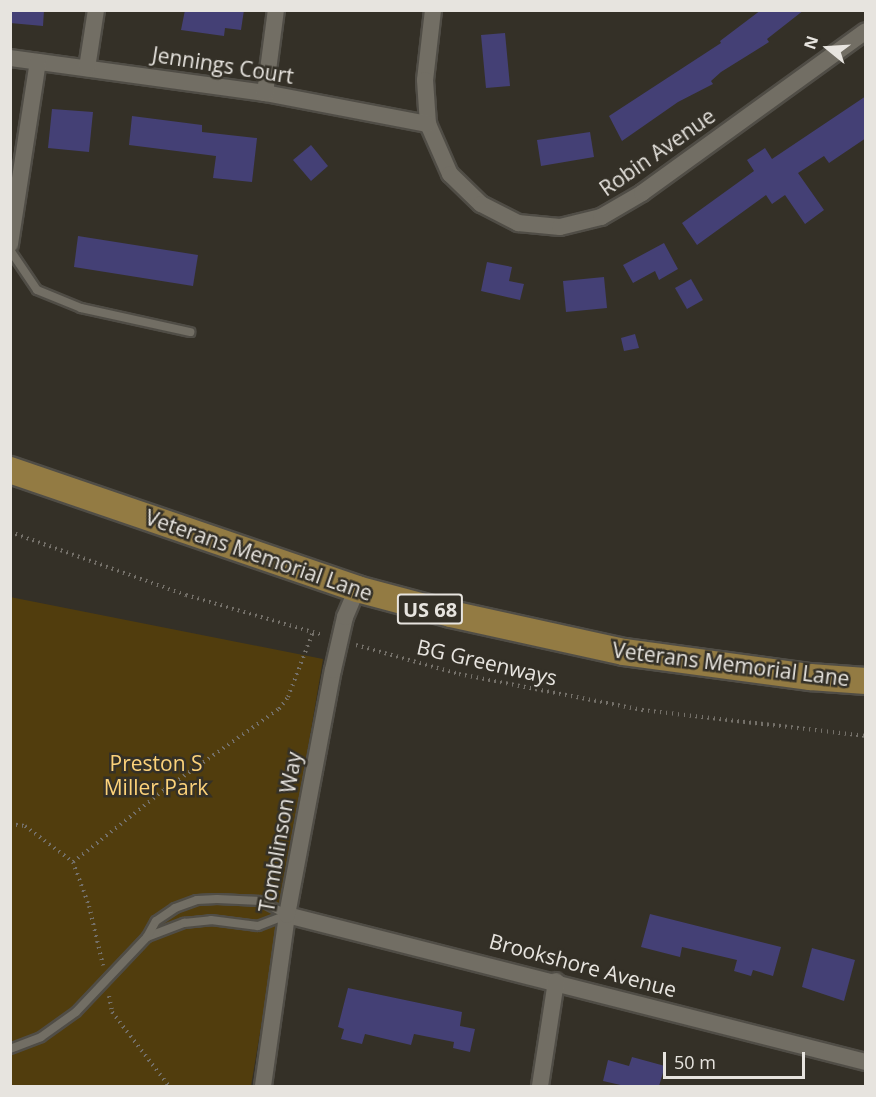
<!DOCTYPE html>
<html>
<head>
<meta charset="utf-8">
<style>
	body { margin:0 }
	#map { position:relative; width:876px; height:1097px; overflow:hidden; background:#343027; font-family:"Open Sans",sans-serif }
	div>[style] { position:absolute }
	.green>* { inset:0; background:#513d0d }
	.building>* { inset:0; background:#444075 }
	.path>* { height:4px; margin-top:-2px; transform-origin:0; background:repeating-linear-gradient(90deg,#747069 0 1.5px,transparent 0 6px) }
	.roads { filter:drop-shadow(2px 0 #504d46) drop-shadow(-2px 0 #504d46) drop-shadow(0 2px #504d46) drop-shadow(0 -2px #504d46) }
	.service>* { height:8px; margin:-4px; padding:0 4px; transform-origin:4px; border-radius:4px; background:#726e64 }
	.minor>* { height:16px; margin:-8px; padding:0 8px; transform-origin:8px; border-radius:8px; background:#726e64 }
	.primary>* { height:26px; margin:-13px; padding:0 13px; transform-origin:13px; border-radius:13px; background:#937b43 }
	span { translate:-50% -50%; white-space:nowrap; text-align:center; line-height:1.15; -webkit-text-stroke:5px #343027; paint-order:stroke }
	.shield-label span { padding:2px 4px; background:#343027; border:2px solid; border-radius:4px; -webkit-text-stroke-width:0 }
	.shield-label { font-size:20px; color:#e7e4df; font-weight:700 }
	.street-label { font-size:21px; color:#e7e4df }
	.park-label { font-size:21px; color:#fcd27a }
	.frame { position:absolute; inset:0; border:12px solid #e7e4df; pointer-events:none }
	.north { position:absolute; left:798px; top:18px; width:60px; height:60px; -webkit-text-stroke:4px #343027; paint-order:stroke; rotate:288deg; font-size:16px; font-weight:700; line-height:24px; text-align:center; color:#e7e4df }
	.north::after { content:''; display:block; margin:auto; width:21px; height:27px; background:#e7e4df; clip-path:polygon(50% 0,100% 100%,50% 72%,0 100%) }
	.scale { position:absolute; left:663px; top:1052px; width:142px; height:27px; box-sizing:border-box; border:3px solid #e7e4df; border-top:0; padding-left:8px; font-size:18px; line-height:21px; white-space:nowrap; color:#e7e4df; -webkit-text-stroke:4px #343027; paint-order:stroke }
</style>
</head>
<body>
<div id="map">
	<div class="green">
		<div style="clip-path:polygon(10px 597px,323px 659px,251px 1086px,11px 1086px)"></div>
	</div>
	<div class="building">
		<div style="clip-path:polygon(10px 10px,44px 10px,43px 26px,10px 23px)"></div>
		<div style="clip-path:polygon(185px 10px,244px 10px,241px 30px,225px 28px,224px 36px,181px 30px)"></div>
		<div style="clip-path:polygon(761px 10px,804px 10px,767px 39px,769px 42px,721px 72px,711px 81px,713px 84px,678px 102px,622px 141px,609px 116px,721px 43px,720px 41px)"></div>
		<div style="clip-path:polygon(505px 33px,510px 86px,486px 88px,481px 35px)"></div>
		<div style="clip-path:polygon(866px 96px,866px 138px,829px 163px,824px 156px,798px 173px,824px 210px,805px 224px,785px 195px,772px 204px,766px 195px,697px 245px,682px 223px,754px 171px,747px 160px,765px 148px,772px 159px)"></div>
		<div style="clip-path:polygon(52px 109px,93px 112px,89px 152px,48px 148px)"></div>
		<div style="clip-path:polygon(132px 116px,202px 125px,202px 132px,257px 138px,252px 182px,213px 178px,216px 156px,129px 145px)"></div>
		<div style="clip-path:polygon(590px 132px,594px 157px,541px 166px,537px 140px)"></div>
		<div style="clip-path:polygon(311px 145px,328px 166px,311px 181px,293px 160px)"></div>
		<div style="clip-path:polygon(78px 236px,198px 255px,193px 286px,74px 267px)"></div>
		<div style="clip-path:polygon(664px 243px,678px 269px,659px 280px,655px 271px,633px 283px,623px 265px)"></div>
		<div style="clip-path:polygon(487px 262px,512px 267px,509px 281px,524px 284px,520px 300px,481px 291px)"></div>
		<div style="clip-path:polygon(604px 277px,607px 308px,566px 312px,563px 281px)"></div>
		<div style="clip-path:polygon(691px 279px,703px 300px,687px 309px,675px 288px)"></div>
		<div style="clip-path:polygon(635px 334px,639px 348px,624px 351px,621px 338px)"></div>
		<div style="clip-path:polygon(650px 914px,781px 947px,773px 976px,753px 970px,751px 976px,734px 971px,737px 960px,682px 947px,680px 957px,641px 947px)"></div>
		<div style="clip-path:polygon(812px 948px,855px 960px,844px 1001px,802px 987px)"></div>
		<div style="clip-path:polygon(348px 988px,462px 1012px,460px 1026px,475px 1029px,470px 1052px,453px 1048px,454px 1042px,414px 1034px,411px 1045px,365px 1034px,362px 1044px,341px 1039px,344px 1029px,338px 1027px)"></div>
		<div style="clip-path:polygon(632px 1057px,665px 1066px,659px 1086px,625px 1086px,603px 1081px,608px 1060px,629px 1066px)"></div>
	</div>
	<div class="path">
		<div style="left:10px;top:532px;width:187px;rotate:19.7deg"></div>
		<div style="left:186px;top:595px;width:143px;rotate:16.3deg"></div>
		<div style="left:356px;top:645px;width:107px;rotate:15.7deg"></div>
		<div style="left:459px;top:674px;width:187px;rotate:11.1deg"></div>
		<div style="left:642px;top:710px;width:226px;rotate:6.6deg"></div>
		<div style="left:10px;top:824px;width:15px;rotate:8deg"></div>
		<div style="left:25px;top:826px;width:60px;rotate:36.9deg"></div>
		<div style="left:73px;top:862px;width:47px;rotate:70deg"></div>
		<div style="left:89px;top:906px;width:61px;rotate:76.7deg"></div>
		<div style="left:73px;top:862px;width:116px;rotate:-38.4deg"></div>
		<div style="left:164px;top:790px;width:141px;rotate:-35.2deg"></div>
		<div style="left:279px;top:709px;width:15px;rotate:-53deg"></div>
		<div style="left:288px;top:697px;width:70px;rotate:-69deg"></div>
		<div style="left:109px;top:996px;width:16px;rotate:79deg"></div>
		<div style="left:112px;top:1012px;width:93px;rotate:52.4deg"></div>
	</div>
	<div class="roads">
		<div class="service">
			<div style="left:10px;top:250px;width:48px;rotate:56deg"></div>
			<div style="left:37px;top:290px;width:48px;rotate:22.2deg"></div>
			<div style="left:81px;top:308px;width:112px;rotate:12.4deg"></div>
			<div style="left:147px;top:937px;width:40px;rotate:-21deg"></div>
			<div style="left:184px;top:923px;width:27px;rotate:-6deg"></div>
			<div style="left:211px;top:920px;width:47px;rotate:7.3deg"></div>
			<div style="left:258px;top:926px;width:31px;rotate:-21deg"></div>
			<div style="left:10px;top:1049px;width:33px;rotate:-21deg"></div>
			<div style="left:41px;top:1037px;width:43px;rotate:-35.5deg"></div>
			<div style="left:76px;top:1012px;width:103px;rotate:-46.6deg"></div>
			<div style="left:147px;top:937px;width:18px;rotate:-61deg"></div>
			<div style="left:156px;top:921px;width:23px;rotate:-34deg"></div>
			<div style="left:175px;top:908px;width:23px;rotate:-20deg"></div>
			<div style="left:197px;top:900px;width:20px;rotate:-3deg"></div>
			<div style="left:217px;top:899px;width:44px;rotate:2.6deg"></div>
			<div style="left:261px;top:901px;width:30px;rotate:28deg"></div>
		</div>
		<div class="minor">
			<div style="left:433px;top:10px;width:70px;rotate:96.5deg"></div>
			<div style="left:425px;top:80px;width:44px;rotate:86.1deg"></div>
			<div style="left:428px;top:124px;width:55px;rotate:66.3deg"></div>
			<div style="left:450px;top:174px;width:43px;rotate:44.1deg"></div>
			<div style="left:481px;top:204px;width:42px;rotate:27.2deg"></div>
			<div style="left:518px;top:223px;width:42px;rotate:5.4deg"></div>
			<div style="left:560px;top:227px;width:42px;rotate:-13.7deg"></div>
			<div style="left:601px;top:217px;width:48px;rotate:-30.3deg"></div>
			<div style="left:642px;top:193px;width:276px;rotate:-35.9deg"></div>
			<div style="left:10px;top:58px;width:257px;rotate:7.8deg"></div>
			<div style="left:265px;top:93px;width:166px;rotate:10.8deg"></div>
			<div style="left:87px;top:68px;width:59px;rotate:-81.2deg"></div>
			<div style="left:265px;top:93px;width:84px;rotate:-82.5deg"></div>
			<div style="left:10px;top:244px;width:184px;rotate:-81.3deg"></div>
			<div style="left:287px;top:915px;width:597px;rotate:14.25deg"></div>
			<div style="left:263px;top:1086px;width:173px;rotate:-82deg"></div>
			<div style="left:287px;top:915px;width:249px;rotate:-79.4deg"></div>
			<div style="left:333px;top:670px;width:54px;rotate:-77.2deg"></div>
			<div style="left:345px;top:617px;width:30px;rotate:-67deg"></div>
			<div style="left:540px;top:1086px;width:106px;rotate:-81.3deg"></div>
		</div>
		<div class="primary">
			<div style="left:10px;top:470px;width:367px;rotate:18.9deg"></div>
			<div style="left:357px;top:589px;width:97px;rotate:14.9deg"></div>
			<div style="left:451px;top:614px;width:177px;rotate:12.4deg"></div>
			<div style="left:624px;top:652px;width:188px;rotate:7.7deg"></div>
			<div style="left:810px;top:677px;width:56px;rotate:4.1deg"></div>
		</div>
	</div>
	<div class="shield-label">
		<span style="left:430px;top:609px">US 68</span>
	</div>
	<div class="street-label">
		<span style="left:223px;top:65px;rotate:9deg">Jennings Court</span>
		<span style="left:657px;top:152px;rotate:-35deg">Robin Avenue</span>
		<span style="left:259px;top:555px;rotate:19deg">Veterans Memorial Lane</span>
		<span style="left:487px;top:662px;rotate:13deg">BG Greenways</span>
		<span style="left:731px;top:664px;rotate:7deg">Veterans Memorial Lane</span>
		<span style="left:280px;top:832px;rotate:-80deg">Tomblinson Way</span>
		<span style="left:583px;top:965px;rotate:15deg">Brookshore Avenue</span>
	</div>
	<div class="park-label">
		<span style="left:156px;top:775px">Preston S<br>Miller Park</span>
	</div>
	<div class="frame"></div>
	<div class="north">N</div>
	<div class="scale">50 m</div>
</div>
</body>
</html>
